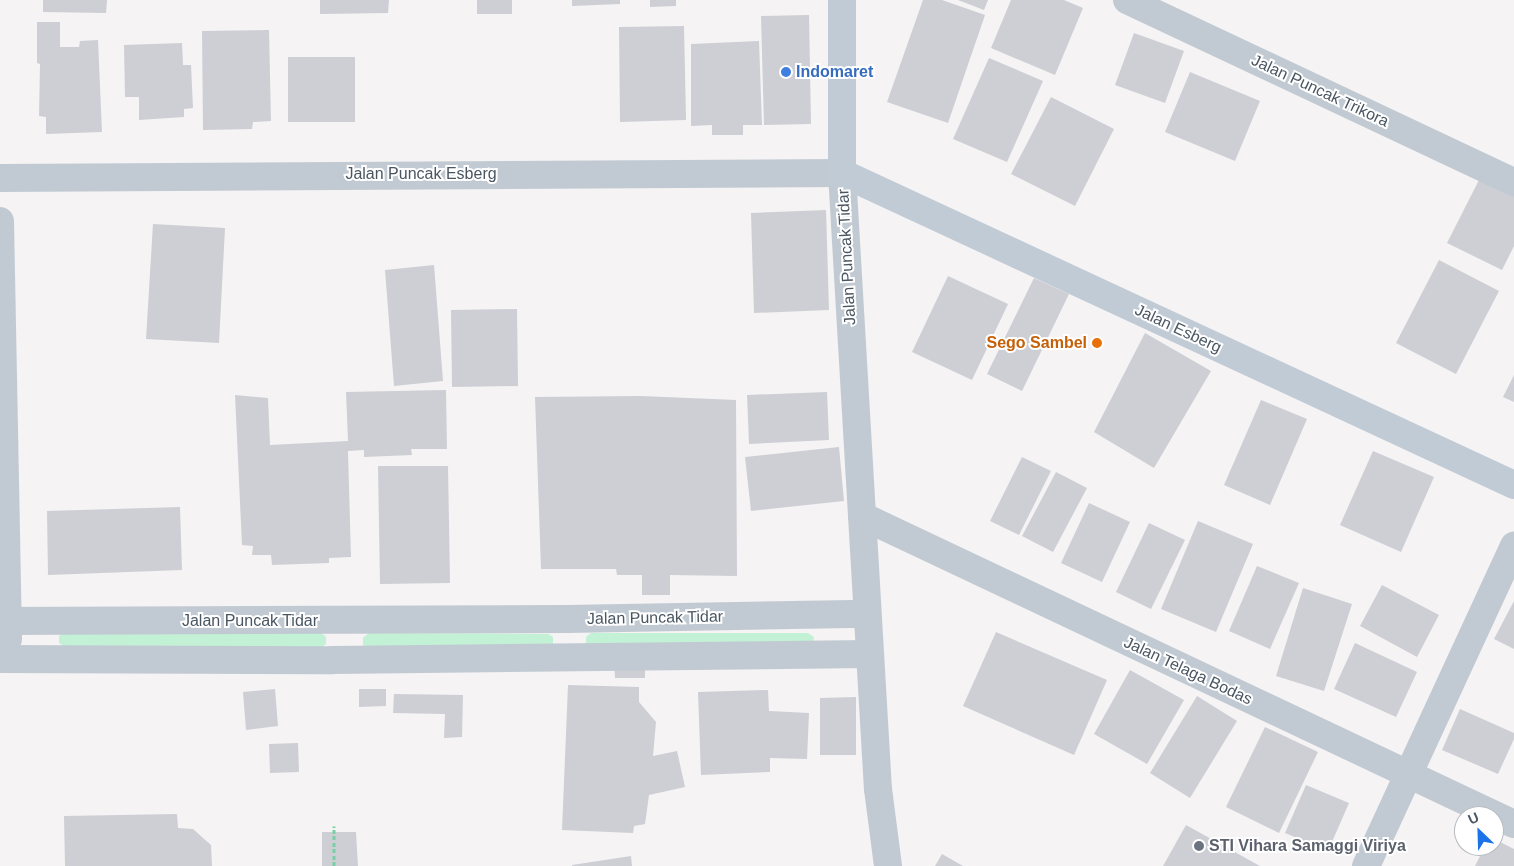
<!DOCTYPE html>
<html>
<head>
<meta charset="utf-8">
<style>
	body { margin:0 }
	#map { position:relative; width:1514px; height:866px; overflow:hidden; background:#f5f3f3; font-family:Arial,sans-serif }
	div>[style] { position:absolute }
	.green>* { inset:0; background:#c3f1d5 }
	.building>* { inset:0; background:#cdcfd5 }
	.path>* { height:3px; margin-top:-1.5px; transform-origin:0; background:repeating-linear-gradient(90deg,#7ad0a6 0 4px,transparent 0 6.5px) }
	.street>* { height:28px; margin:-14px; padding:0 14px; transform-origin:14px; border-radius:14px; background:#c1cad2 }
	.secondary>* { height:28px; margin:-14px; padding:0 14px; transform-origin:14px; border-radius:14px; background:#c1cbd6 }
	.dots>* { width:14px; height:14px; translate:-50% -50%; box-sizing:border-box; border:2px solid #fff; border-radius:50% }
	span { translate:-50% -50%; white-space:nowrap; text-align:center; line-height:1.15; -webkit-text-stroke:4px #fff; paint-order:stroke }
	.shop-label { font-size:16px; color:#366cbe; font-weight:700 }
	.left { translate:0 -50%; text-align:left }
	.street-label { font-size:16px; color:#4a5661 }
	.food-label { font-size:16px; color:#c56008; font-weight:700 }
	.right { translate:-100% -50%; text-align:right }
	.worship-label { font-size:16px; color:#5b616d; font-weight:700 }
	.north { position:absolute; left:1454px; top:806px; width:50px; height:50px; box-sizing:border-box; background:#fff; border:1px solid #b7bbc0; border-radius:50%; rotate:336deg; font-size:14px; font-weight:700; line-height:20px; text-align:center; color:#4a5661 }
	.north::after { content:''; display:block; margin:auto; width:18px; height:22px; background:#1a73e8; clip-path:polygon(50% 0,100% 100%,50% 72%,0 100%) }
</style>
</head>
<body>
<div id="map">
	<div class="green">
		<div style="clip-path:polygon(65px 631px,321px 633px,326px 637px,326px 644px,322px 647px,65px 647px,59px 643px,59px 636px)"></div>
		<div style="clip-path:polygon(369px 633px,548px 634px,553px 637px,553px 644px,368px 650px,363px 645px,363px 638px)"></div>
		<div style="clip-path:polygon(591px 633px,808px 633px,814px 637px,813px 643px,590px 647px,586px 643px,586px 637px)"></div>
	</div>
	<div class="building">
		<div style="clip-path:polygon(43px 0,107px 0,106px 13px,43px 12px)"></div>
		<div style="clip-path:polygon(320px 0,389px 0,388px 13px,320px 14px)"></div>
		<div style="clip-path:polygon(477px 0,512px 0,512px 14px,477px 14px)"></div>
		<div style="clip-path:polygon(572px 0,620px 0,620px 4px,572px 6px)"></div>
		<div style="clip-path:polygon(650px 0,676px 0,676px 6px,650px 7px)"></div>
		<div style="clip-path:polygon(923px 0,942px 0,985px 15px,948px 123px,887px 102px)"></div>
		<div style="clip-path:polygon(958px 0,988px 0,984px 10px)"></div>
		<div style="clip-path:polygon(1011px 0,1064px 0,1083px 8px,1055px 75px,991px 48px)"></div>
		<div style="clip-path:polygon(809px 15px,811px 124px,764px 125px,761px 16px)"></div>
		<div style="clip-path:polygon(37px 22px,60px 22px,60px 47px,79px 47px,80px 41px,98px 40px,102px 132px,46px 134px,46px 117px,39px 116px,40px 64px,37px 63px)"></div>
		<div style="clip-path:polygon(684px 26px,686px 120px,620px 122px,619px 27px)"></div>
		<div style="clip-path:polygon(269px 30px,271px 121px,253px 122px,252px 129px,203px 130px,202px 31px)"></div>
		<div style="clip-path:polygon(1134px 33px,1184px 51px,1165px 103px,1115px 85px)"></div>
		<div style="clip-path:polygon(759px 41px,762px 125px,743px 125px,743px 135px,712px 135px,712px 125px,691px 126px,691px 44px)"></div>
		<div style="clip-path:polygon(182px 43px,183px 65px,191px 65px,193px 108px,184px 109px,184px 117px,139px 120px,139px 97px,125px 97px,124px 45px)"></div>
		<div style="clip-path:polygon(288px 57px,355px 57px,355px 122px,288px 122px)"></div>
		<div style="clip-path:polygon(989px 58px,1043px 81px,1007px 162px,953px 139px)"></div>
		<div style="clip-path:polygon(1190px 72px,1260px 101px,1235px 161px,1165px 132px)"></div>
		<div style="clip-path:polygon(1051px 97px,1114px 129px,1075px 206px,1011px 174px)"></div>
		<div style="clip-path:polygon(1480px 178px,1514px 195px,1514px 246px,1502px 270px,1447px 243px)"></div>
		<div style="clip-path:polygon(826px 210px,829px 310px,754px 313px,751px 213px)"></div>
		<div style="clip-path:polygon(153px 224px,225px 228px,219px 343px,146px 339px)"></div>
		<div style="clip-path:polygon(1439px 260px,1499px 291px,1456px 374px,1396px 343px)"></div>
		<div style="clip-path:polygon(434px 265px,443px 381px,394px 386px,385px 270px)"></div>
		<div style="clip-path:polygon(948px 276px,1008px 304px,972px 380px,912px 352px)"></div>
		<div style="clip-path:polygon(1034px 278px,1069px 294px,1022px 391px,987px 374px)"></div>
		<div style="clip-path:polygon(517px 309px,518px 386px,452px 387px,451px 310px)"></div>
		<div style="clip-path:polygon(1145px 333px,1211px 371px,1154px 468px,1094px 432px)"></div>
		<div style="clip-path:polygon(1514px 375px,1514px 402px,1503px 397px)"></div>
		<div style="clip-path:polygon(446px 390px,447px 449px,411px 449px,412px 455px,364px 457px,364px 450px,348px 451px,351px 557px,329px 558px,329px 563px,272px 565px,271px 555px,252px 555px,253px 546px,242px 545px,235px 395px,268px 398px,270px 445px,348px 441px,346px 392px)"></div>
		<div style="clip-path:polygon(827px 392px,829px 440px,749px 444px,747px 395px)"></div>
		<div style="clip-path:polygon(641px 396px,736px 400px,737px 576px,670px 575px,670px 595px,642px 595px,642px 575px,617px 575px,616px 569px,541px 569px,535px 397px)"></div>
		<div style="clip-path:polygon(1261px 400px,1307px 419px,1270px 505px,1224px 485px)"></div>
		<div style="clip-path:polygon(839px 447px,844px 501px,751px 511px,745px 457px)"></div>
		<div style="clip-path:polygon(1373px 451px,1434px 477px,1401px 552px,1340px 525px)"></div>
		<div style="clip-path:polygon(1022px 457px,1051px 471px,1019px 535px,990px 521px)"></div>
		<div style="clip-path:polygon(378px 466px,448px 466px,450px 583px,380px 584px)"></div>
		<div style="clip-path:polygon(1056px 472px,1087px 488px,1053px 552px,1022px 536px)"></div>
		<div style="clip-path:polygon(1089px 503px,1130px 522px,1102px 582px,1061px 563px)"></div>
		<div style="clip-path:polygon(180px 507px,182px 570px,48px 575px,47px 511px)"></div>
		<div style="clip-path:polygon(1198px 521px,1253px 544px,1216px 632px,1161px 609px)"></div>
		<div style="clip-path:polygon(1149px 523px,1185px 540px,1151px 609px,1116px 592px)"></div>
		<div style="clip-path:polygon(1257px 566px,1299px 583px,1270px 649px,1229px 631px)"></div>
		<div style="clip-path:polygon(1382px 585px,1439px 615px,1417px 657px,1360px 626px)"></div>
		<div style="clip-path:polygon(1303px 588px,1352px 604px,1324px 691px,1276px 676px)"></div>
		<div style="clip-path:polygon(1514px 601px,1514px 649px,1494px 639px)"></div>
		<div style="clip-path:polygon(996px 632px,1107px 680px,1074px 755px,963px 706px)"></div>
		<div style="clip-path:polygon(1355px 643px,1417px 672px,1396px 717px,1334px 689px)"></div>
		<div style="clip-path:polygon(645px 658px,645px 678px,615px 678px,614px 659px)"></div>
		<div style="clip-path:polygon(1130px 670px,1184px 700px,1147px 764px,1094px 734px)"></div>
		<div style="clip-path:polygon(568px 685px,639px 687px,639px 702px,656px 722px,653px 756px,677px 751px,685px 787px,649px 795px,645px 824px,634px 826px,633px 833px,562px 830px)"></div>
		<div style="clip-path:polygon(275px 689px,278px 726px,246px 730px,243px 692px)"></div>
		<div style="clip-path:polygon(359px 689px,386px 689px,386px 706px,359px 707px)"></div>
		<div style="clip-path:polygon(768px 690px,769px 711px,809px 713px,807px 759px,770px 758px,770px 772px,701px 775px,698px 692px)"></div>
		<div style="clip-path:polygon(394px 694px,463px 695px,462px 737px,444px 738px,445px 714px,393px 713px)"></div>
		<div style="clip-path:polygon(1197px 696px,1237px 721px,1190px 798px,1150px 773px)"></div>
		<div style="clip-path:polygon(856px 697px,856px 755px,820px 755px,820px 698px)"></div>
		<div style="clip-path:polygon(1460px 709px,1514px 733px,1514px 739px,1498px 774px,1442px 750px)"></div>
		<div style="clip-path:polygon(1265px 727px,1318px 752px,1279px 833px,1226px 807px)"></div>
		<div style="clip-path:polygon(298px 743px,299px 772px,270px 773px,269px 744px)"></div>
		<div style="clip-path:polygon(1306px 785px,1349px 803px,1328px 851px,1285px 833px)"></div>
		<div style="clip-path:polygon(177px 814px,178px 828px,193px 829px,211px 845px,212px 866px,65px 866px,64px 816px)"></div>
		<div style="clip-path:polygon(1186px 825px,1260px 866px,1163px 866px)"></div>
		<div style="clip-path:polygon(322px 832px,356px 832px,358px 866px,322px 866px)"></div>
		<div style="clip-path:polygon(1494px 839px,1514px 849px,1514px 866px,1475px 866px,1485px 846px,1494px 846px)"></div>
		<div style="clip-path:polygon(942px 854px,963px 866px,935px 866px)"></div>
		<div style="clip-path:polygon(631px 856px,632px 866px,572px 866px,572px 865px)"></div>
	</div>
	<div class="path">
		<div style="left:334px;top:866px;width:40px;rotate:-90deg"></div>
	</div>
	<div class="street">
		<div style="left:1127px;top:0;width:428px;rotate:25.2deg"></div>
		<div style="left:0;top:178px;width:842px;rotate:-0.34deg"></div>
		<div style="left:842px;top:173px;width:617px;rotate:86.66deg"></div>
		<div style="left:878px;top:789px;width:78px;rotate:82.6deg"></div>
		<div style="left:0;top:221px;width:418px;rotate:88.9deg"></div>
		<div style="left:862px;top:516px;width:721px;rotate:25.29deg"></div>
		<div style="left:0;top:621px;width:567px;rotate:-0.2deg"></div>
		<div style="left:567px;top:619px;width:300px;rotate:-1deg"></div>
		<div style="left:0;top:659px;width:333px;rotate:0.2deg"></div>
		<div style="left:333px;top:660px;width:536px;rotate:-0.64deg"></div>
		<div style="left:1366px;top:866px;width:353px;rotate:-65.2deg"></div>
	</div>
	<div class="secondary">
		<div style="left:842px;top:0;width:173px;rotate:90deg"></div>
		<div style="left:842px;top:173px;width:741px;rotate:24.9deg"></div>
	</div>
	<div class="dots">
		<div style="left:786px;top:72px;background:#3f7fe0"></div>
		<div style="left:1097px;top:343px;background:#e8710a"></div>
		<div style="left:1199px;top:846px;background:#6b7280"></div>
	</div>
	<div class="shop-label">
		<span class="left" style="left:796px;top:72px">Indomaret</span>
	</div>
	<div class="street-label">
		<span style="left:1320px;top:91px;rotate:25deg">Jalan Puncak Trikora</span>
		<span style="left:421px;top:174px">Jalan Puncak Esberg</span>
		<span style="left:847px;top:257px;rotate:-93deg">Jalan Puncak Tidar</span>
		<span style="left:1178px;top:329px;rotate:25deg">Jalan Esberg</span>
		<span style="left:655px;top:618px;rotate:-1deg">Jalan Puncak Tidar</span>
		<span style="left:250px;top:621px">Jalan Puncak Tidar</span>
		<span style="left:1188px;top:671px;rotate:25deg">Jalan Telaga Bodas</span>
	</div>
	<div class="food-label">
		<span class="right" style="left:1087px;top:343px">Sego Sambel</span>
	</div>
	<div class="worship-label">
		<span class="left" style="left:1209px;top:846px">STI Vihara Samaggi Viriya</span>
	</div>
	<div class="north">U</div>
</div>
</body>
</html>
